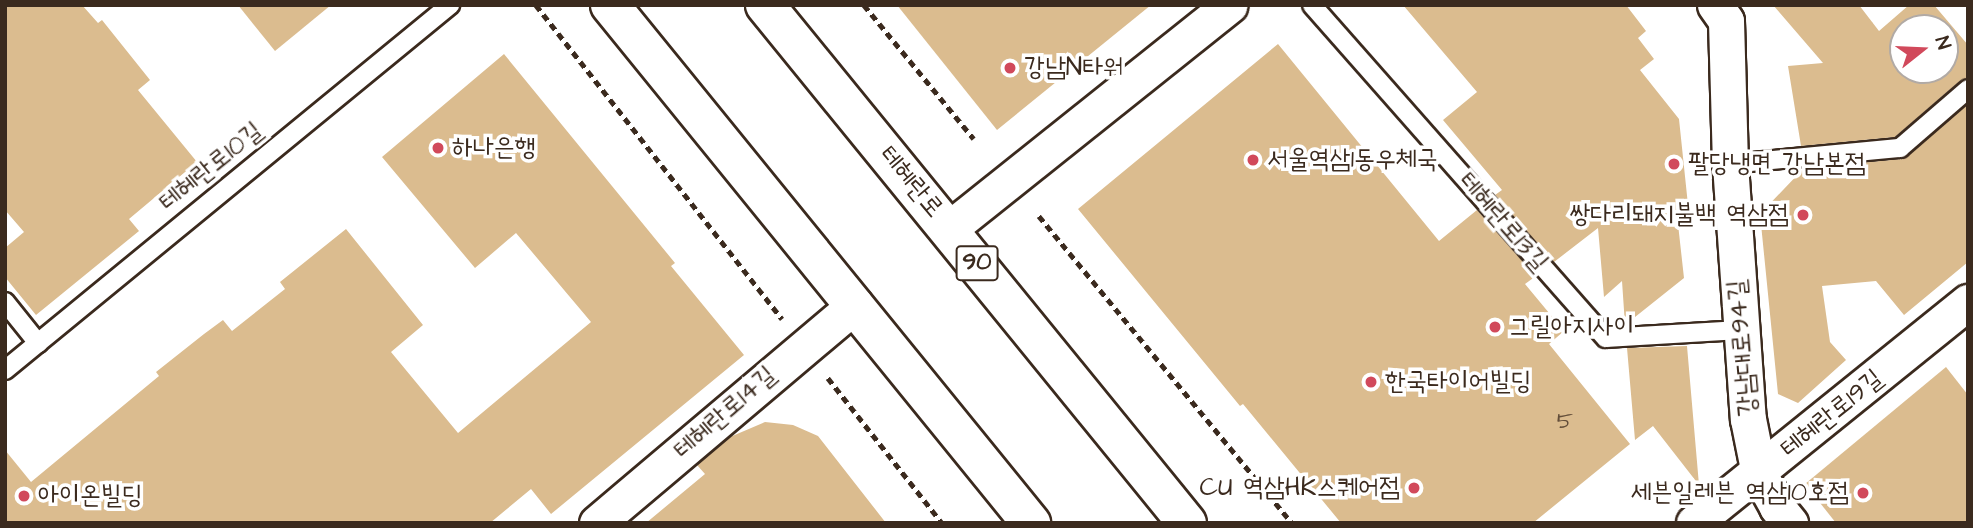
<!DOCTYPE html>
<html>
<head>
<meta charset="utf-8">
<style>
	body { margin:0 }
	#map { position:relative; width:1973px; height:528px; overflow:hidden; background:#fff; font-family:"Architects Daughter","Poor Story",sans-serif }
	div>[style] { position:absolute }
	.building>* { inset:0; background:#dbbc8f }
	.path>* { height:4.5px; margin-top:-2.25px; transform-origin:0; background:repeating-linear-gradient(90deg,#3b2a1e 0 7px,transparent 0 12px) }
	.roads { filter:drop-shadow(2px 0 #3b2a1e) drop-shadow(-2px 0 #3b2a1e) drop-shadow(0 2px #3b2a1e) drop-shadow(0 -2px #3b2a1e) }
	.service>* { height:18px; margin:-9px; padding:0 9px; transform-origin:9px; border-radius:9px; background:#fff }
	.minor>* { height:35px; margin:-17.5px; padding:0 17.5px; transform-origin:17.5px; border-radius:17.5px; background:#fff }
	.primary>* { height:38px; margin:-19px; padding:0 19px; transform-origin:19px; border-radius:19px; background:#fff }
	.dots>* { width:19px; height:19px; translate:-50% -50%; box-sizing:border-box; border:4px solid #fff; border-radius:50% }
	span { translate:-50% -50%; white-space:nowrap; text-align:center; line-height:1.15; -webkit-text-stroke:7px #fff; paint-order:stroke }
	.number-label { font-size:23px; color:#634e3a }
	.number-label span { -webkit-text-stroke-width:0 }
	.shield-label span { padding:2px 5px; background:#fff; border:2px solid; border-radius:5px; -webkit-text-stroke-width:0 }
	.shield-label { font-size:24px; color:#3b2a1e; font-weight:700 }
	.poi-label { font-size:26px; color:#3b2a1e }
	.left { translate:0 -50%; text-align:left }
	.right { translate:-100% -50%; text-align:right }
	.street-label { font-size:26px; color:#3b2a1e }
	.frame { position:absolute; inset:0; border:7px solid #3b2a1e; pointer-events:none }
	.north { position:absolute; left:1889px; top:14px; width:70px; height:70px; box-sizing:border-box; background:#fff; border:2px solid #b1aaa5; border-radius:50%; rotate:72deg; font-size:19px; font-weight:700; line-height:28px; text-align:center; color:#3b2a1e }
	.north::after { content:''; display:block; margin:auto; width:24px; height:32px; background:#d1495b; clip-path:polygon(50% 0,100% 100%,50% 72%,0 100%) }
</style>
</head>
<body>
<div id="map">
	<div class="building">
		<div style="clip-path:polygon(5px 5px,82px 5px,98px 23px,102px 20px,150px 80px,138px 90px,197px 162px,129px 219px,139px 231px,36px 315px,5px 277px,5px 248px,24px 232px,5px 210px)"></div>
		<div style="clip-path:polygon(238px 5px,331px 5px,275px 51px)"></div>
		<div style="clip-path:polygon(897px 5px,1151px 5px,997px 130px)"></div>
		<div style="clip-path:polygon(1403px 5px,1626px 5px,1646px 31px,1638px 38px,1654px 59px,1640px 70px,1679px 119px,1688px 205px,1676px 206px,1684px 278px,1625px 325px,1622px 281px,1604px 297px,1598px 228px,1554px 262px,1495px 195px,1502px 190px,1443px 120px,1477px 92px)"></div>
		<div style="clip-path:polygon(evenodd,1773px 5px,1859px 5px,1879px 31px,1909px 5px,1934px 5px,1968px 45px,1968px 78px,1961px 80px,1895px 137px,1801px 146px,1788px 66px,1823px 63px,1773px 5px,1903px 28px,1945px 28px,1945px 70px,1903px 70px,1903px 28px)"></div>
		<div style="clip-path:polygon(1278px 44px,1439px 241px,1477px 210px,1536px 276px,1525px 284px,1564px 331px,1549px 344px,1630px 444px,1533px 523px,1341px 523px,1243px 404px,1240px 406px,1078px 209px)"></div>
		<div style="clip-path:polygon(504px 54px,675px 263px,671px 266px,744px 355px,551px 514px,531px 489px,490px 523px,5px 523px,5px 450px,31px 482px,159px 376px,156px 372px,204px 334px,223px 320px,232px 331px,285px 289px,280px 282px,346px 229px,423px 325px,391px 352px,458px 433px,591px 322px,516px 233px,475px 268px,382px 157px)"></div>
		<div style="clip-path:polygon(1968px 104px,1968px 262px,1904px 315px,1876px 281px,1822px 286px,1830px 342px,1846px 360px,1798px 403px,1778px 394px,1760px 214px,1804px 168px,1902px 159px)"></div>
		<div style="clip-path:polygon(1687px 346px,1699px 485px,1653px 426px,1635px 440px,1627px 348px)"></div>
		<div style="clip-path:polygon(1946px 367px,1968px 395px,1968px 523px,1836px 523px,1805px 484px)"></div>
		<div style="clip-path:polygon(765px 422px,793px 425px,818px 436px,886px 523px,646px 523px,705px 474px,697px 465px,730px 437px)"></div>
	</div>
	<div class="path">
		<div style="left:536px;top:5px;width:399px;rotate:51.9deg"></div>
		<div style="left:864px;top:5px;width:173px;rotate:50.6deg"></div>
		<div style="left:1039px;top:216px;width:398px;rotate:50.5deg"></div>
		<div style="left:828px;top:378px;width:184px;rotate:51.8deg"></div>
	</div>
	<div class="roads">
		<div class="service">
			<div style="left:1312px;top:5px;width:444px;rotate:48.6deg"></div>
			<div style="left:1606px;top:338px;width:134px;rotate:-3.4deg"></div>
			<div style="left:1730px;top:164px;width:171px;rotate:-5.4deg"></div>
			<div style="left:1900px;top:148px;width:90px;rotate:-40.9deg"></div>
			<div style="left:5px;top:302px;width:53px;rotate:51.2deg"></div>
			<div style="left:5px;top:370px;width:576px;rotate:-39.36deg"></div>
		</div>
		<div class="minor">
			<div style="left:1715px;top:5px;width:19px;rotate:55deg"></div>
			<div style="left:1726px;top:21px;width:143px;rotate:88.4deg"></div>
			<div style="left:1730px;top:164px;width:256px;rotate:86deg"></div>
			<div style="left:1748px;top:419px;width:56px;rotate:78.7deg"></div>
			<div style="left:1759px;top:474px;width:38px;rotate:61deg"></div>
			<div style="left:1777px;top:507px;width:21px;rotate:51deg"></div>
			<div style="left:949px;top:229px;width:359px;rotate:-38.6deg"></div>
			<div style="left:597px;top:523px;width:338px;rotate:-40.2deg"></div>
			<div style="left:1694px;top:523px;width:352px;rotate:-38.9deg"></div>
		</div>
		<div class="primary">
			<div style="left:610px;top:5px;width:668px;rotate:50.9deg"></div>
			<div style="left:765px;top:5px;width:668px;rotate:50.83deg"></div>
		</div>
	</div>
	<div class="dots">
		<div style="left:1010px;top:68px;background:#d1495b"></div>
		<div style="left:438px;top:148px;background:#d1495b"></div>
		<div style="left:1253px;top:160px;background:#d1495b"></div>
		<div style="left:1674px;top:164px;background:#d1495b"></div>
		<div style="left:1803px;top:215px;background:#d1495b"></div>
		<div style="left:1495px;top:327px;background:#d1495b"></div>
		<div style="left:1371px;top:382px;background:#d1495b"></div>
		<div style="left:1414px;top:488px;background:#d1495b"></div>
		<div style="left:1863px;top:493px;background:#d1495b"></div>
		<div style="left:24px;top:496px;background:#d1495b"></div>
	</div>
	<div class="number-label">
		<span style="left:1565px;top:421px">5</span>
	</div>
	<div class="shield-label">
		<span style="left:977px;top:263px">90</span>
	</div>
	<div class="poi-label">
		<span class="left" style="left:1024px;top:68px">강남N타워</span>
		<span class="left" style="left:452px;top:148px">하나은행</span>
		<span class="left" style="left:1267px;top:160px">서울역삼1동우체국</span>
		<span class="left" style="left:1688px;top:164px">팔당냉면 강남본점</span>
		<span class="right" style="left:1789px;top:215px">쌍다리돼지불백 역삼점</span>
		<span class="left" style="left:1509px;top:327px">그릴아지사이</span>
		<span class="left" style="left:1385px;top:382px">한국타이어빌딩</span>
		<span class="right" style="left:1400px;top:488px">CU 역삼HK스퀘어점</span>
		<span class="right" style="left:1849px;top:493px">세븐일레븐 역삼10호점</span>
		<span class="left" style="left:38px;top:496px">아이온빌딩</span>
	</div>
	<div class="street-label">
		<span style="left:211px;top:167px;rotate:-39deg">테헤란로10길</span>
		<span style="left:911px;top:182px;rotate:50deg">테헤란로</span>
		<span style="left:1503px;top:222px;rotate:49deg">테헤란로13길</span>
		<span style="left:1743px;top:348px;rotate:-95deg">강남대로94길</span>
		<span style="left:725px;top:413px;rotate:-41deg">테헤란로14길</span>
		<span style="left:1832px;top:414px;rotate:-39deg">테헤란로19길</span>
	</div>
	<div class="frame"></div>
	<div class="north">N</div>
</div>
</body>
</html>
